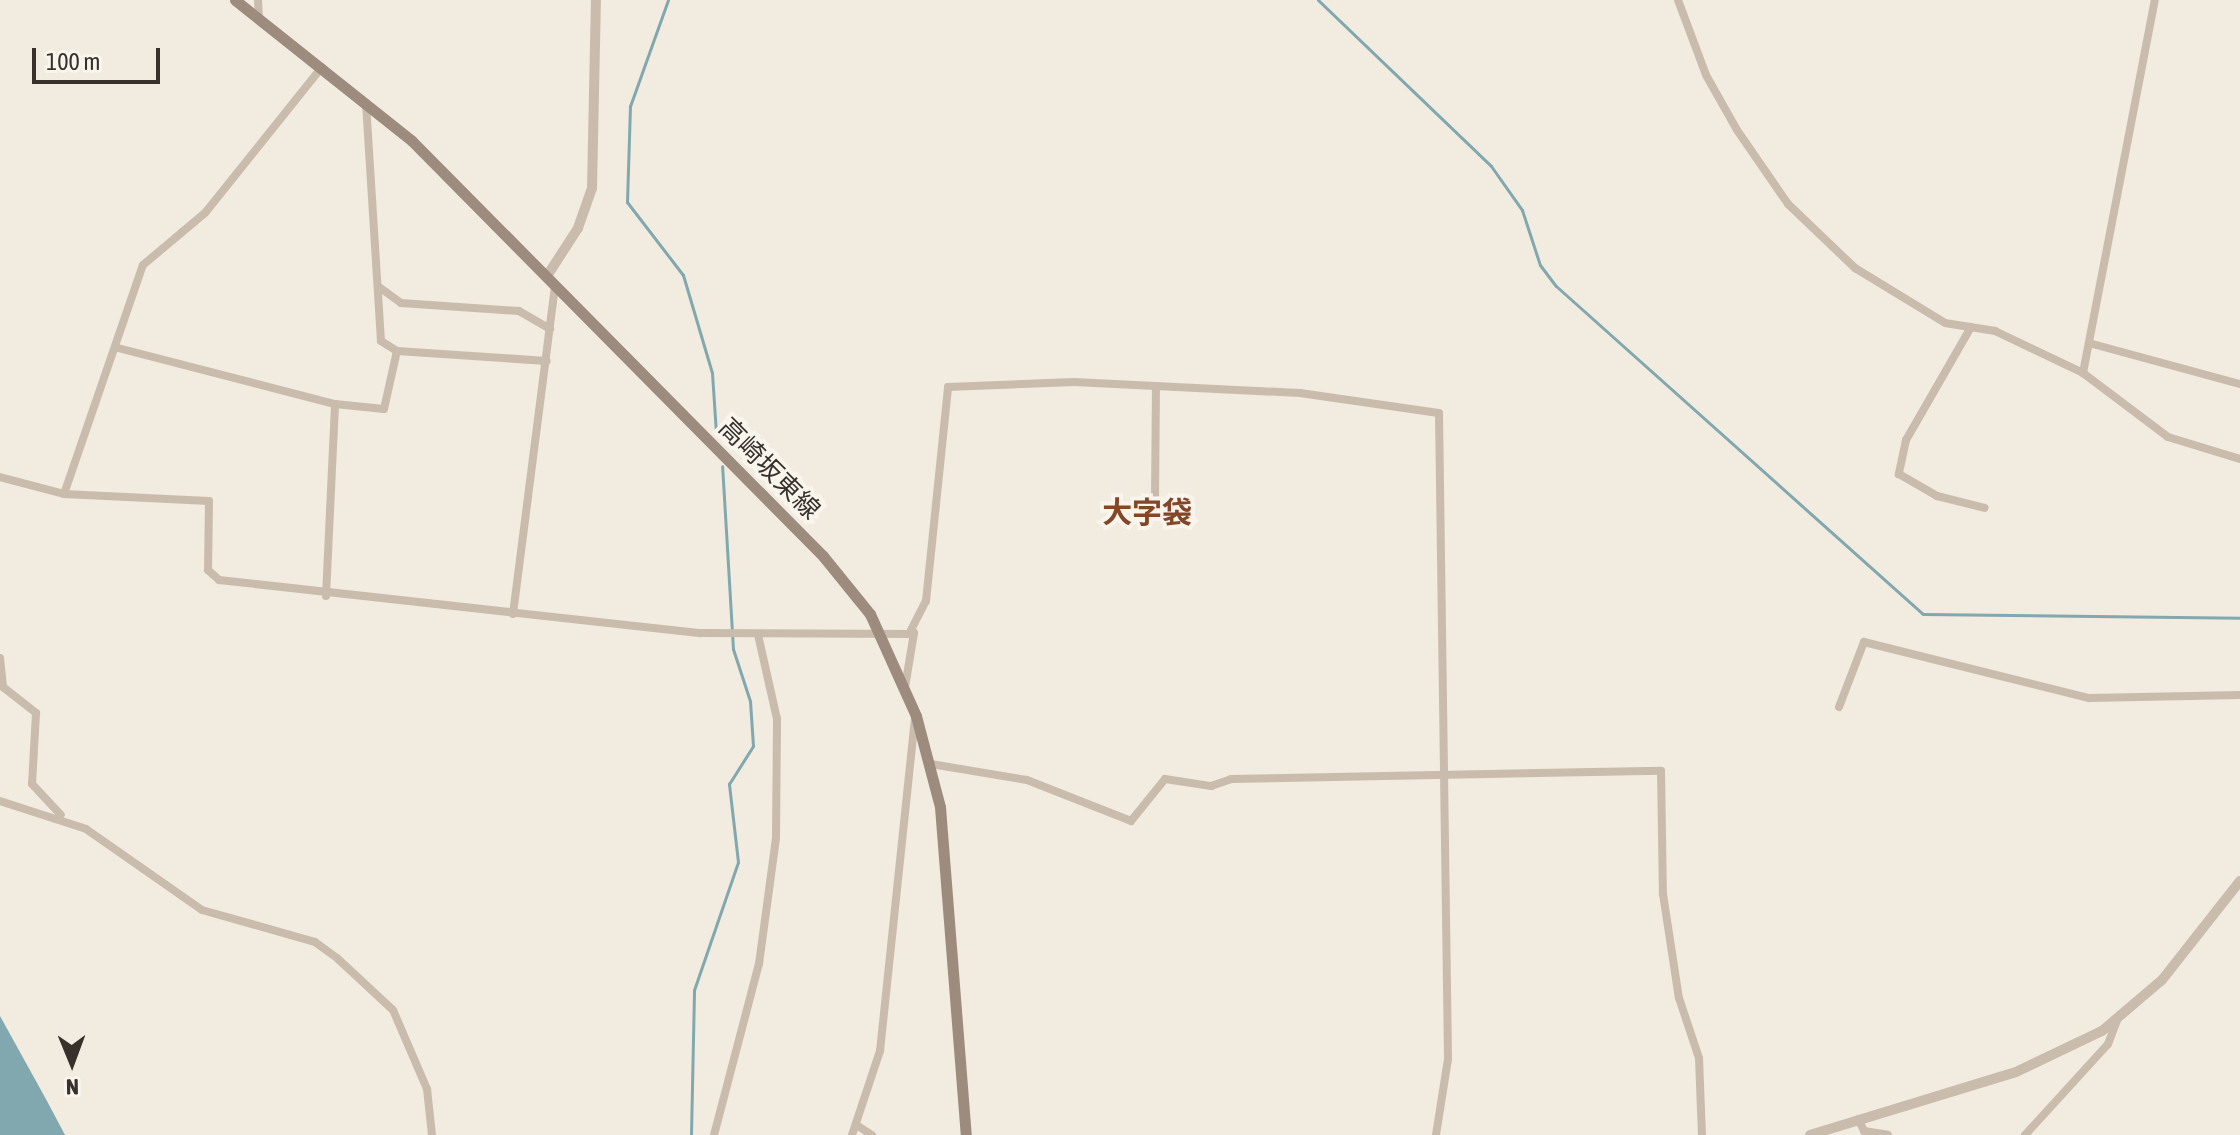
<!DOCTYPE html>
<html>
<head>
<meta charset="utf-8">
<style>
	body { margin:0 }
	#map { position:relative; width:2240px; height:1135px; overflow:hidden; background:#f2ebe0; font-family:"Asap Condensed","Noto Sans JP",sans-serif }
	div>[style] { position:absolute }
	.water>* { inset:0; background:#81a8ae }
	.stream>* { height:3px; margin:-1.5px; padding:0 1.5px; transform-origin:1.5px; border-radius:1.5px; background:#81a8ae }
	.minor>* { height:8px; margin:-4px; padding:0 4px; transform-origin:4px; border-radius:4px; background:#cabcac }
	.tertiary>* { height:10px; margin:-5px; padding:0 5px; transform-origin:5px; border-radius:5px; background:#cabcac }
	.secondary>* { height:11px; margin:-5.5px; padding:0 5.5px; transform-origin:5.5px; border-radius:5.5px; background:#9d8c7e }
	span { translate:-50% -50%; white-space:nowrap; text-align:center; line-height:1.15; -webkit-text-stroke:8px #f9f5ed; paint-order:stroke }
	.street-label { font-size:26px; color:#38302b }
	.quarter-label { font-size:30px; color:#834628; font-weight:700 }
	.north { position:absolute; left:32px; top:1023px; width:80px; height:80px; -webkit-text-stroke:6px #f9f5ed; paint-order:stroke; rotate:179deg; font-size:22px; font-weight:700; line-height:32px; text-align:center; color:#38302b }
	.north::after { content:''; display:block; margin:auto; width:28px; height:36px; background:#38302b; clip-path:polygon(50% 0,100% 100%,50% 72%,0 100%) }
	.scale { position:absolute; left:32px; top:48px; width:128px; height:36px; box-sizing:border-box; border:4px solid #38302b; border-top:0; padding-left:10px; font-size:24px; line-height:28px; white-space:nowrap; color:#38302b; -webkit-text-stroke:6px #f9f5ed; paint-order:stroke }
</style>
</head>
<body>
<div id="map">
	<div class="water">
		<div style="clip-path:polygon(0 1016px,47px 1101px,65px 1135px,0 1135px)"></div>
	</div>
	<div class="stream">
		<div style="left:668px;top:0;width:113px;rotate:109.7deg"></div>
		<div style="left:630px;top:106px;width:96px;rotate:91.8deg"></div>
		<div style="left:627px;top:202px;width:92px;rotate:52.5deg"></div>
		<div style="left:683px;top:275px;width:102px;rotate:73.5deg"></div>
		<div style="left:712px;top:373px;width:60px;rotate:86.2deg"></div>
		<div style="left:1318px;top:0;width:240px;rotate:43.8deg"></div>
		<div style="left:1491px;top:166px;width:54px;rotate:54.8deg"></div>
		<div style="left:1522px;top:210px;width:58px;rotate:71.9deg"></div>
		<div style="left:1540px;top:265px;width:26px;rotate:53deg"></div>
		<div style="left:1556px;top:286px;width:492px;rotate:41.8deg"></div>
		<div style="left:1923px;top:614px;width:317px;rotate:0.7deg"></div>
		<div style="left:691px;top:1135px;width:145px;rotate:-88.8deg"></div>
		<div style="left:694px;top:990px;width:135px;rotate:-71deg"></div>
		<div style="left:738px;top:862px;width:79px;rotate:-96.6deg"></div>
		<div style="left:729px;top:784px;width:45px;rotate:-57.7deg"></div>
		<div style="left:753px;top:746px;width:45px;rotate:-93.8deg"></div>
		<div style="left:750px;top:701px;width:55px;rotate:-108.1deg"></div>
		<div style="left:733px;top:649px;width:183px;rotate:-93.4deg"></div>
	</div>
	<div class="minor">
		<div style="left:258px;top:0;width:19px;rotate:87deg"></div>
		<div style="left:1678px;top:0;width:80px;rotate:69.5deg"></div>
		<div style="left:1706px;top:75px;width:63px;rotate:60.6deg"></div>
		<div style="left:1737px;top:130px;width:90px;rotate:55.4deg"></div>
		<div style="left:1788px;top:204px;width:93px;rotate:43.7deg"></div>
		<div style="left:1855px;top:268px;width:105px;rotate:31.4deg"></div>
		<div style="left:1945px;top:323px;width:51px;rotate:9.1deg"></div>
		<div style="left:1995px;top:331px;width:98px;rotate:25.5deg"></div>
		<div style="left:2083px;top:373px;width:106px;rotate:37deg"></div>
		<div style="left:2168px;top:437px;width:75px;rotate:17deg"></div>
		<div style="left:366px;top:103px;width:238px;rotate:86.4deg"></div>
		<div style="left:381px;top:341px;width:19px;rotate:32deg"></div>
		<div style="left:397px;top:351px;width:150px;rotate:3.8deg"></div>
		<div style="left:379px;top:287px;width:27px;rotate:36deg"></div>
		<div style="left:401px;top:303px;width:118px;rotate:3.9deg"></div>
		<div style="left:519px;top:311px;width:36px;rotate:30deg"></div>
		<div style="left:1971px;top:327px;width:130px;rotate:119.9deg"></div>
		<div style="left:1906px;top:440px;width:35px;rotate:102deg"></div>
		<div style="left:1899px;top:474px;width:44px;rotate:30.1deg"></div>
		<div style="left:1937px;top:496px;width:49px;rotate:14deg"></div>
		<div style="left:2089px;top:343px;width:156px;rotate:15.2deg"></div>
		<div style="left:118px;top:348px;width:224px;rotate:14.5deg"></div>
		<div style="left:335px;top:404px;width:49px;rotate:5.8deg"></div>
		<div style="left:384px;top:409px;width:59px;rotate:-77.4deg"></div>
		<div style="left:2083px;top:373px;width:380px;rotate:-79.1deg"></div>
		<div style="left:0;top:477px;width:66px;rotate:14.9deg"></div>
		<div style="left:64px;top:494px;width:242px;rotate:-71deg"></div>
		<div style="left:143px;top:265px;width:81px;rotate:-40deg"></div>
		<div style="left:205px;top:213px;width:187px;rotate:-51.3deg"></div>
		<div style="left:64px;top:494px;width:145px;rotate:2.8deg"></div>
		<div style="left:209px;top:501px;width:69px;rotate:90.8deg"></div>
		<div style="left:208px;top:570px;width:15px;rotate:42deg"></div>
		<div style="left:219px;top:580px;width:485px;rotate:6.3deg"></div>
		<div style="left:701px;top:633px;width:208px;rotate:0.3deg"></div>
		<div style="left:909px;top:634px;width:37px;rotate:-63deg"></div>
		<div style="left:926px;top:601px;width:215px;rotate:-84.1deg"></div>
		<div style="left:948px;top:387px;width:126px;rotate:-2.3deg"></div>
		<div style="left:1074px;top:382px;width:226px;rotate:2.8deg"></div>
		<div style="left:1300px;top:393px;width:140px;rotate:8.2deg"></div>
		<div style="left:1439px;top:413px;width:646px;rotate:89.2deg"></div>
		<div style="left:1448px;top:1059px;width:77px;rotate:99deg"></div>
		<div style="left:1155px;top:498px;width:111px;rotate:-89.5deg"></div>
		<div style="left:326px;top:596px;width:192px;rotate:-87.3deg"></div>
		<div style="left:513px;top:614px;width:332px;rotate:-82.7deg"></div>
		<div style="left:0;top:658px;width:29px;rotate:84deg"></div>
		<div style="left:3px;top:687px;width:42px;rotate:38.2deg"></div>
		<div style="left:36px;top:713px;width:71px;rotate:93.2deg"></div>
		<div style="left:32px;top:784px;width:42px;rotate:46.9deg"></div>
		<div style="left:905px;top:687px;width:55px;rotate:-80.5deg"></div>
		<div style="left:1839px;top:707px;width:70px;rotate:-69deg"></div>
		<div style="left:1864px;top:642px;width:232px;rotate:14deg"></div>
		<div style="left:2089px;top:698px;width:151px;rotate:-1.1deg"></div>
		<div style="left:931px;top:764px;width:97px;rotate:9.5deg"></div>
		<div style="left:1027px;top:780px;width:112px;rotate:21.5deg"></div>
		<div style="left:1131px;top:821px;width:54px;rotate:-51deg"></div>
		<div style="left:1165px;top:779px;width:47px;rotate:8.7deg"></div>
		<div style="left:1211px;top:786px;width:21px;rotate:-19deg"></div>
		<div style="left:1231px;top:779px;width:430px;rotate:-1.1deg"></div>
		<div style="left:1661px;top:771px;width:123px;rotate:89.1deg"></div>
		<div style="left:1663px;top:894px;width:105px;rotate:81.3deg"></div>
		<div style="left:1679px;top:998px;width:63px;rotate:71.6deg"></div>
		<div style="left:1699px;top:1058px;width:77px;rotate:87.8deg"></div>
		<div style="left:0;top:801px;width:90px;rotate:18deg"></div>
		<div style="left:86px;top:829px;width:141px;rotate:34.9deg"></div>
		<div style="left:202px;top:910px;width:117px;rotate:15.8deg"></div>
		<div style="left:315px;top:942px;width:27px;rotate:36deg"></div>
		<div style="left:337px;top:958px;width:76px;rotate:42.9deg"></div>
		<div style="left:393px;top:1010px;width:86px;rotate:66.7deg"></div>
		<div style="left:427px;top:1089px;width:46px;rotate:83.8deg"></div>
		<div style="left:1858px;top:1119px;width:13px;rotate:63deg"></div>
		<div style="left:1864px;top:1131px;width:24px;rotate:9deg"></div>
		<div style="left:858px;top:1126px;width:17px;rotate:33deg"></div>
		<div style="left:714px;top:1135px;width:177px;rotate:-75.3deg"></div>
		<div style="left:759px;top:964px;width:127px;rotate:-82.3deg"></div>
		<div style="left:776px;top:838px;width:119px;rotate:-89.5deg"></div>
		<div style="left:777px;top:719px;width:86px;rotate:-102.7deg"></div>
		<div style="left:852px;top:1135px;width:89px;rotate:-71.6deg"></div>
		<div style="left:880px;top:1051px;width:336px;rotate:-84deg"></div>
		<div style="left:2025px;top:1135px;width:123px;rotate:-47.6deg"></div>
		<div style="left:2108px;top:1044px;width:25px;rotate:-69deg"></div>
	</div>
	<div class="tertiary">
		<div style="left:547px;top:276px;width:57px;rotate:-57.1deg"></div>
		<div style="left:578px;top:228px;width:42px;rotate:-70.7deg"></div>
		<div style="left:592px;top:188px;width:188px;rotate:-88.8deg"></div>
		<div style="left:1810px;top:1135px;width:215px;rotate:-17deg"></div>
		<div style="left:2016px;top:1072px;width:95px;rotate:-25.5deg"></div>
		<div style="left:2102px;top:1031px;width:79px;rotate:-40.4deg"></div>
		<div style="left:2162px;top:980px;width:126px;rotate:-51.8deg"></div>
	</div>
	<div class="secondary">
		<div style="left:235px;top:0;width:226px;rotate:38.5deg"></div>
		<div style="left:412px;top:141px;width:584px;rotate:45.28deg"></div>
		<div style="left:823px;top:556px;width:75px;rotate:51deg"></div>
		<div style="left:870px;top:614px;width:112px;rotate:65.7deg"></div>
		<div style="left:916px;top:716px;width:94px;rotate:75.2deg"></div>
		<div style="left:940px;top:807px;width:329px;rotate:85.5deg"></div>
	</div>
	<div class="street-label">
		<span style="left:769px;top:469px;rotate:45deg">高崎坂東線</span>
	</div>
	<div class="quarter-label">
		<span style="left:1147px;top:512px">大字袋</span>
	</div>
	<div class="north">N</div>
	<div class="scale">100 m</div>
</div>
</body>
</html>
